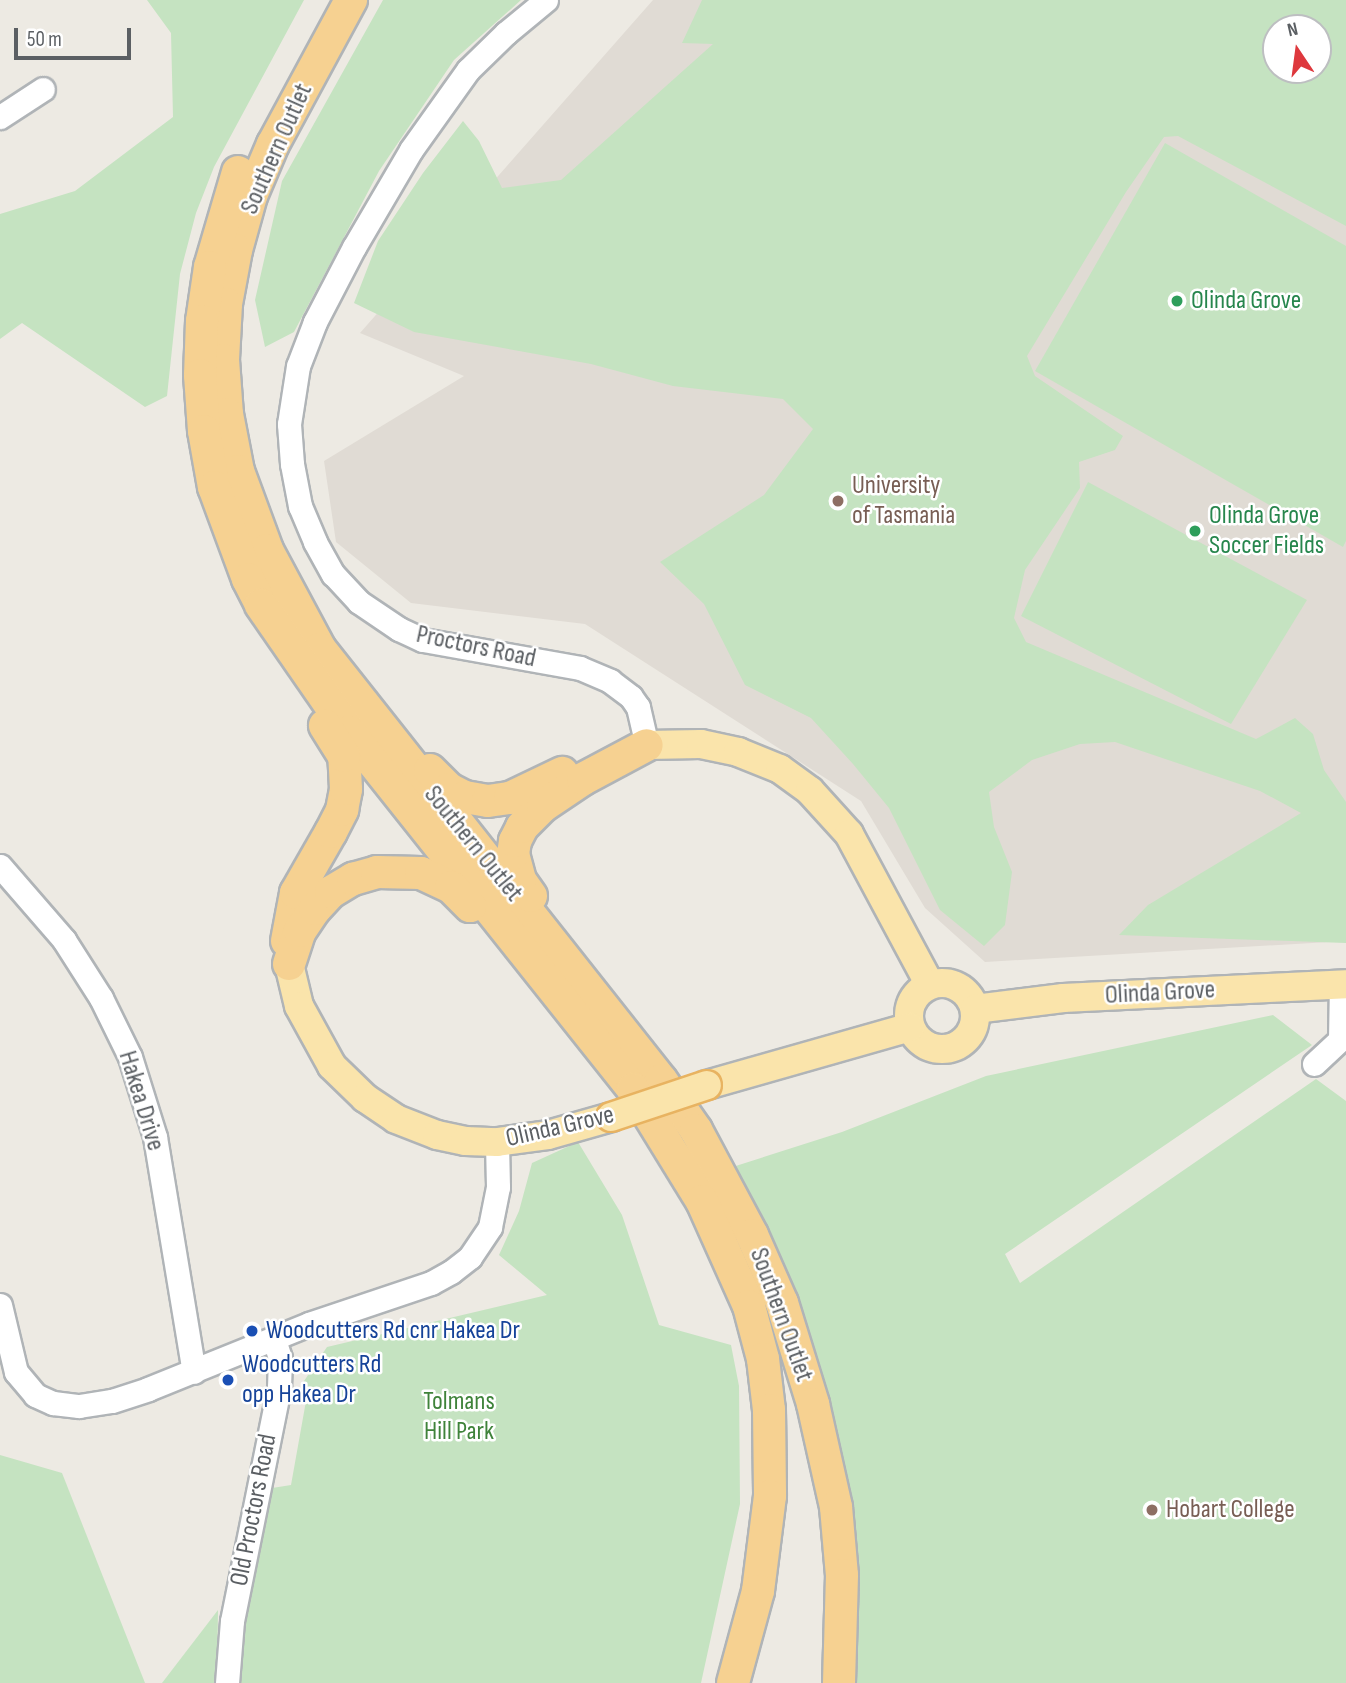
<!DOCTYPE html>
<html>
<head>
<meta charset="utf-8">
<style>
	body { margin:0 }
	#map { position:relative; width:1346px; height:1683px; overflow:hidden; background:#edeae3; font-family:"Sofia Sans Condensed",sans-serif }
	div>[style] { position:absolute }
	.education>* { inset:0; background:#e0dbd4 }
	.green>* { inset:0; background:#c5e3c1 }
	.roads { filter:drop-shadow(2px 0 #b0b4b7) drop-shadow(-2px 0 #b0b4b7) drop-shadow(0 2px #b0b4b7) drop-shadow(0 -2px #b0b4b7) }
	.minor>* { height:23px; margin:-11.5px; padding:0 11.5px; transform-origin:11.5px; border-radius:11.5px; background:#fff }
	.major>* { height:28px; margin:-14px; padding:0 14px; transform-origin:14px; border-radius:14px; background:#fae4ab }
	.major>.ring { margin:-14px; padding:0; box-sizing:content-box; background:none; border:28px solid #fae4ab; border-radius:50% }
	.highway>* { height:32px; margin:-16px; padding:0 16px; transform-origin:16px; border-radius:16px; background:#f6d191 }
	.bridges { filter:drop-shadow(2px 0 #e8b361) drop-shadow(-2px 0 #e8b361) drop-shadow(0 2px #e8b361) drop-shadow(0 -2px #e8b361) }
	.major-bridge>* { height:28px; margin:-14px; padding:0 14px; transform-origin:14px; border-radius:14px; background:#fae4ab }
	.dots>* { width:19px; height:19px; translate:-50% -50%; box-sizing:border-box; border:4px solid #fff; border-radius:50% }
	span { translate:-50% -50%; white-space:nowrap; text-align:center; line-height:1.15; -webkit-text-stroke:5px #fff; paint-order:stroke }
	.street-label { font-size:26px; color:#5b5f63 }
	.leisure-label { font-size:26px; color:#27864d }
	.left { translate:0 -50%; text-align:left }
	.education-label { font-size:26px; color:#785e54 }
	.transit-label { font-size:26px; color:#164399 }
	.park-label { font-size:26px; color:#3f833a }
	.north { position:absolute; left:1262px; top:14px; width:70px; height:70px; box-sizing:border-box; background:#fff; border:2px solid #bdbfc1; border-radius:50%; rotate:347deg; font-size:19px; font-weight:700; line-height:28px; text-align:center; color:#5b5f63 }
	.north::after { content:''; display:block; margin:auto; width:24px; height:32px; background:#de383d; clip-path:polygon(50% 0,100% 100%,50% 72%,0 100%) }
	.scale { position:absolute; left:14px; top:28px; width:117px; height:32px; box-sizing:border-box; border:4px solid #5b5f63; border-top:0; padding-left:9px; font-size:21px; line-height:24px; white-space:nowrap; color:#5b5f63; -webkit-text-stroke:5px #fff; paint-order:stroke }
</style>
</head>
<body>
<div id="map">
	<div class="education">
		<div style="clip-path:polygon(evenodd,653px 0,1346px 0,1346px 941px,985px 962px,925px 908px,861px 801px,585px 624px,411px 603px,336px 542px,324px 461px,464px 376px,360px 333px,653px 0,1276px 28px,1318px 28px,1318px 70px,1276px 70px,1276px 28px)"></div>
	</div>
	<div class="green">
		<div style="clip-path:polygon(147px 0,304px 0,214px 167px,196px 213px,180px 274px,167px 396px,145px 407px,22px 323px,0 339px,0 214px,75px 191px,173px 117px,171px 33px)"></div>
		<div style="clip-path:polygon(383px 0,521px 0,454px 60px,379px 171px,294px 332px,265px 347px,255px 300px,282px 181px)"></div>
		<div style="clip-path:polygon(evenodd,702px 0,1346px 0,1346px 226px,1178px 136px,1164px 137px,1126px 192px,1027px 356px,1035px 376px,1123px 436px,1115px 450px,1079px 462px,1080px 488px,1025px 570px,1014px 618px,1026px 642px,1256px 739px,1295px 718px,1313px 734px,1324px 770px,1346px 802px,1346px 943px,1119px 935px,1148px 905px,1301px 813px,1260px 791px,1115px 742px,1080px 744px,1032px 760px,989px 792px,994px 827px,1012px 872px,1005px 925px,984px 946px,940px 910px,889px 808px,853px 764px,811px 718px,745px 685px,704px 604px,660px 562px,764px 495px,813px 429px,783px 399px,673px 386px,591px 364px,414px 332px,354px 303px,378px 241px,423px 173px,463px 121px,479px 141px,502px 188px,561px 180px,713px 44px,682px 43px,702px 0,1276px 28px,1318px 28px,1318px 70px,1276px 70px,1276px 28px)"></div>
		<div style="clip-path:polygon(1165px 143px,1346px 246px,1346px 541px,1343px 547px,1035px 371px)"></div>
		<div style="clip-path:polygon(1088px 482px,1307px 600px,1231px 724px,1021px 616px)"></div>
		<div style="clip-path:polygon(1273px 1015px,1312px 1045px,1005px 1254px,1020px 1283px,1316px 1079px,1346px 1101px,1346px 1683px,839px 1683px,836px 1507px,720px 1171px,842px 1132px,986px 1076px)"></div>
		<div style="clip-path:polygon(578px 1142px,622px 1215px,659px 1325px,731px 1345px,739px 1386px,740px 1504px,701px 1683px,227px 1683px,266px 1489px,291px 1485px,306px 1401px,299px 1400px,302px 1384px,327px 1347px,547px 1295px,499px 1255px,519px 1211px,532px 1163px)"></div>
		<div style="clip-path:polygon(0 1455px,62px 1473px,145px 1683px,0 1683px)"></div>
		<div style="clip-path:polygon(218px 1610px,217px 1683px,162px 1683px)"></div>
	</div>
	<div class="roads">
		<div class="minor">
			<div style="left:546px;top:0;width:52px;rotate:140.5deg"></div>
			<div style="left:506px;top:33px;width:53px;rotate:135.8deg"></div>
			<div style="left:468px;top:70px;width:98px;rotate:125.5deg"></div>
			<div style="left:411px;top:150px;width:113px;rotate:120.4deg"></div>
			<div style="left:354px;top:247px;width:85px;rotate:117.5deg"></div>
			<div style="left:315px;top:322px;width:47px;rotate:111.1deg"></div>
			<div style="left:298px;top:366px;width:59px;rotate:98.8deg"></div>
			<div style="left:289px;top:424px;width:40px;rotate:85.7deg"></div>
			<div style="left:292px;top:464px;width:43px;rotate:79.2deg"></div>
			<div style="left:300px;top:506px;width:39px;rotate:67deg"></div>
			<div style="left:315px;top:542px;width:37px;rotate:61deg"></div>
			<div style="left:333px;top:574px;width:38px;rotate:47deg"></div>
			<div style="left:359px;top:602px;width:48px;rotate:34deg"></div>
			<div style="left:399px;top:629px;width:26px;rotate:25deg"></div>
			<div style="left:423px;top:640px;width:159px;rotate:10.1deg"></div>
			<div style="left:580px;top:668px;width:33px;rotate:23deg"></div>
			<div style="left:610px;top:681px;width:26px;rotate:37deg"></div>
			<div style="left:631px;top:697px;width:12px;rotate:55deg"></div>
			<div style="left:638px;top:707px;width:39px;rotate:77deg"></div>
			<div style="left:0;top:117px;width:51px;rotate:-33.1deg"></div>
			<div style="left:0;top:866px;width:98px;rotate:49.1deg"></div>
			<div style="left:64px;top:940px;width:69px;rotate:57.5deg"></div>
			<div style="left:101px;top:998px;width:66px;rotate:63.8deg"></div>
			<div style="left:130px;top:1057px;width:84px;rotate:72.6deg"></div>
			<div style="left:155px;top:1137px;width:238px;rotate:80.6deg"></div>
			<div style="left:1314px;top:1064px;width:35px;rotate:-43deg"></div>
			<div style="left:1340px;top:1040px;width:56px;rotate:-89deg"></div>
			<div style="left:0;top:1305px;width:69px;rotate:76.6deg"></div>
			<div style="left:16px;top:1372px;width:30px;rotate:50deg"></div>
			<div style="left:35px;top:1395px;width:20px;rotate:24deg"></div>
			<div style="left:53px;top:1403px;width:26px;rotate:7deg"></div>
			<div style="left:79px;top:1406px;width:33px;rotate:-9deg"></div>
			<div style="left:112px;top:1401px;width:38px;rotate:-18deg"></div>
			<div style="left:148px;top:1389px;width:174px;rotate:-22deg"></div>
			<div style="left:309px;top:1324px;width:129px;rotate:-18.6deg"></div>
			<div style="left:431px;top:1283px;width:23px;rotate:-29deg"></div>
			<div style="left:451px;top:1272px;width:24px;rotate:-38deg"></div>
			<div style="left:470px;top:1257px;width:36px;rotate:-56deg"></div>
			<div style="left:490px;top:1227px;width:41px;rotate:-78.7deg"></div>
			<div style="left:498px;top:1187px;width:45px;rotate:-91.3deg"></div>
			<div style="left:227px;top:1683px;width:62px;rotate:-85.4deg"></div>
			<div style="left:232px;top:1621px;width:239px;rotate:-78.6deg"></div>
			<div style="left:279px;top:1387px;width:29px;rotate:-88deg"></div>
			<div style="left:280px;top:1358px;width:20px;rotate:-108deg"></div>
		</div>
		<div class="major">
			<div style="left:647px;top:745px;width:54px;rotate:-1.1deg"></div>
			<div style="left:701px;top:744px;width:38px;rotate:12deg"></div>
			<div style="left:738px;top:752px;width:45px;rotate:22deg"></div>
			<div style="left:780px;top:769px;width:37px;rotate:36deg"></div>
			<div style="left:810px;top:791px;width:58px;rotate:47.8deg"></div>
			<div style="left:849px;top:834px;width:171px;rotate:61.8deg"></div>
			<div style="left:289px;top:964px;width:43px;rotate:76.6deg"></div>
			<div style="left:299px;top:1006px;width:68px;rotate:61.2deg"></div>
			<div style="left:332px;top:1066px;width:46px;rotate:44.1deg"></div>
			<div style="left:365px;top:1098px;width:37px;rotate:34deg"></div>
			<div style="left:396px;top:1119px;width:44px;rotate:21.3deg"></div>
			<div style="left:437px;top:1135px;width:29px;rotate:12deg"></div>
			<div style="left:465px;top:1141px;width:32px;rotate:2deg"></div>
			<div style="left:497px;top:1142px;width:51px;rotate:-7.8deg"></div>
			<div style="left:548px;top:1135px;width:66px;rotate:-15.9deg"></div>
			<div class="ring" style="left:909px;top:983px;width:38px;height:38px"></div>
			<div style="left:975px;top:1009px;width:89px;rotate:-7.1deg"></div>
			<div style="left:1063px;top:998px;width:283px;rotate:-2.8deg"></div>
			<div style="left:707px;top:1085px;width:211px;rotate:-15.9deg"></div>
		</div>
		<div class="highway">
			<div style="left:351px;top:0;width:164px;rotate:118.4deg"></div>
			<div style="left:273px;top:144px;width:56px;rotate:112.9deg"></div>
			<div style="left:251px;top:196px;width:56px;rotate:105.5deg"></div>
			<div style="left:236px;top:250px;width:55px;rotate:100.5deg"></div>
			<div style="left:226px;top:304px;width:56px;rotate:93.1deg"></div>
			<div style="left:223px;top:360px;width:54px;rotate:85.8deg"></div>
			<div style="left:227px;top:414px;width:58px;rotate:79.1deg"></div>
			<div style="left:238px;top:471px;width:84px;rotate:69.8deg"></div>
			<div style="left:267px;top:550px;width:112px;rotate:61.8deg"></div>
			<div style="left:320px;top:649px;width:550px;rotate:51.65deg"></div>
			<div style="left:661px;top:1080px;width:61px;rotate:55deg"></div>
			<div style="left:696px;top:1130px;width:119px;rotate:61.9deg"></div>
			<div style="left:752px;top:1235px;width:74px;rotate:66.2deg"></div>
			<div style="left:782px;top:1303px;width:106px;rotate:72.9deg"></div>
			<div style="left:813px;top:1404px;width:106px;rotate:77.4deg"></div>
			<div style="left:836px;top:1507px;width:68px;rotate:85deg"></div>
			<div style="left:842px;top:1575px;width:108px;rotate:91.6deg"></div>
			<div style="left:238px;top:172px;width:99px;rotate:106.4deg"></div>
			<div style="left:210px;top:267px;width:55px;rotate:98.4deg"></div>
			<div style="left:202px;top:321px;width:54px;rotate:92.1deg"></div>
			<div style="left:200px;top:375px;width:56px;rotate:85.9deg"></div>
			<div style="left:204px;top:431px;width:57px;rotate:79.9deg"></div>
			<div style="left:214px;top:487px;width:98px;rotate:69.7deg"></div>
			<div style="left:248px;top:579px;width:29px;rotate:63deg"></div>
			<div style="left:261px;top:605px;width:155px;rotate:55.3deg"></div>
			<div style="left:349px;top:732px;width:456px;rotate:51.5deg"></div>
			<div style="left:633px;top:1089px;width:132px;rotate:58.4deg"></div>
			<div style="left:702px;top:1201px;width:115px;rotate:65.9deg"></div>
			<div style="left:749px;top:1306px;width:55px;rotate:75.2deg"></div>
			<div style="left:763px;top:1359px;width:51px;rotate:83.3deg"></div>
			<div style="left:769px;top:1410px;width:86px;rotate:89.3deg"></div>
			<div style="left:770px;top:1496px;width:96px;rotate:97.2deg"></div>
			<div style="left:758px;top:1591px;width:95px;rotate:105.2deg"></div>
			<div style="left:430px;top:770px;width:27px;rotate:45deg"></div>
			<div style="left:449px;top:789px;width:18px;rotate:27deg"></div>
			<div style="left:465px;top:797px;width:23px;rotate:10deg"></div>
			<div style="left:488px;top:801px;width:22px;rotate:-8deg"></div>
			<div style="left:510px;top:798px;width:58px;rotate:-25.7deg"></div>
			<div style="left:531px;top:896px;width:19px;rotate:-125deg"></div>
			<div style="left:520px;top:880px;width:27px;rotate:-105deg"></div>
			<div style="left:513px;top:854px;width:13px;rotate:-81deg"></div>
			<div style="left:515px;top:841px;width:16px;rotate:-63deg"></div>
			<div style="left:522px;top:827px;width:30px;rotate:-45deg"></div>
			<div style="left:543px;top:806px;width:48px;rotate:-34deg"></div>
			<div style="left:583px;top:779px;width:72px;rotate:-28deg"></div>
			<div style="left:287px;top:941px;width:49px;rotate:-79.4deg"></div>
			<div style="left:296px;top:893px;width:70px;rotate:-60.2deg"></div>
			<div style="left:331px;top:832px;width:25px;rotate:-63deg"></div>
			<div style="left:342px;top:810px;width:21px;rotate:-79deg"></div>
			<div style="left:346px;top:789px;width:33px;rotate:-93deg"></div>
			<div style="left:344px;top:756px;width:36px;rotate:-122deg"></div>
			<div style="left:289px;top:964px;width:35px;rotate:-72deg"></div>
			<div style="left:300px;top:931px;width:27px;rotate:-56deg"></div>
			<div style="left:315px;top:909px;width:23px;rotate:-47deg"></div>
			<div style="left:331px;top:892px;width:26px;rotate:-31deg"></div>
			<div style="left:353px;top:879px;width:25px;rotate:-16deg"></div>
			<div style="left:377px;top:872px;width:44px;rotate:1.3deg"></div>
			<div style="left:421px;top:873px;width:33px;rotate:25deg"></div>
			<div style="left:451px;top:887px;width:27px;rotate:45deg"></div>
		</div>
	</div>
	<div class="bridges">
		<div class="major-bridge">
			<div style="left:611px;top:1117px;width:101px;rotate:-18.4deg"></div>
		</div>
	</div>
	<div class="dots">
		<div style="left:1177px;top:301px;background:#2e9e5b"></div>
		<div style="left:838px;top:501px;background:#8d6e63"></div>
		<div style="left:1195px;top:531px;background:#2e9e5b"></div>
		<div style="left:252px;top:1331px;background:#1a4fb4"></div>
		<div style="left:228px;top:1380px;background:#1a4fb4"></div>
		<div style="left:1152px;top:1510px;background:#8d6e63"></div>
	</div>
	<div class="street-label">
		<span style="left:277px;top:149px;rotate:-66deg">Southern Outlet</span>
		<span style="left:476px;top:647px;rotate:12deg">Proctors Road</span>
		<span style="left:473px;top:844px;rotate:51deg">Southern Outlet</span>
		<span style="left:1160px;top:993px;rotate:-3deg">Olinda Grove</span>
		<span style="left:141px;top:1101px;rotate:73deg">Hakea Drive</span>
		<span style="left:560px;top:1127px;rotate:-13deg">Olinda Grove</span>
		<span style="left:781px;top:1315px;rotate:70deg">Southern Outlet</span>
		<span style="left:254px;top:1510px;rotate:-79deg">Old Proctors Road</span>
	</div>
	<div class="leisure-label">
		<span class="left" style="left:1191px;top:301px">Olinda Grove</span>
		<span class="left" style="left:1209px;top:531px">Olinda Grove<br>Soccer Fields</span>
	</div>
	<div class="education-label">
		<span class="left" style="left:852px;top:501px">University<br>of Tasmania</span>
		<span class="left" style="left:1166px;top:1510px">Hobart College</span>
	</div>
	<div class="transit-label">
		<span class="left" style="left:266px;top:1331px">Woodcutters Rd cnr Hakea Dr</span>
		<span class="left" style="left:242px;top:1380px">Woodcutters Rd<br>opp Hakea Dr</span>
	</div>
	<div class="park-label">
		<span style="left:459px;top:1417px">Tolmans<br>Hill Park</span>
	</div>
	<div class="north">N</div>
	<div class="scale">50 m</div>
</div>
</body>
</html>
